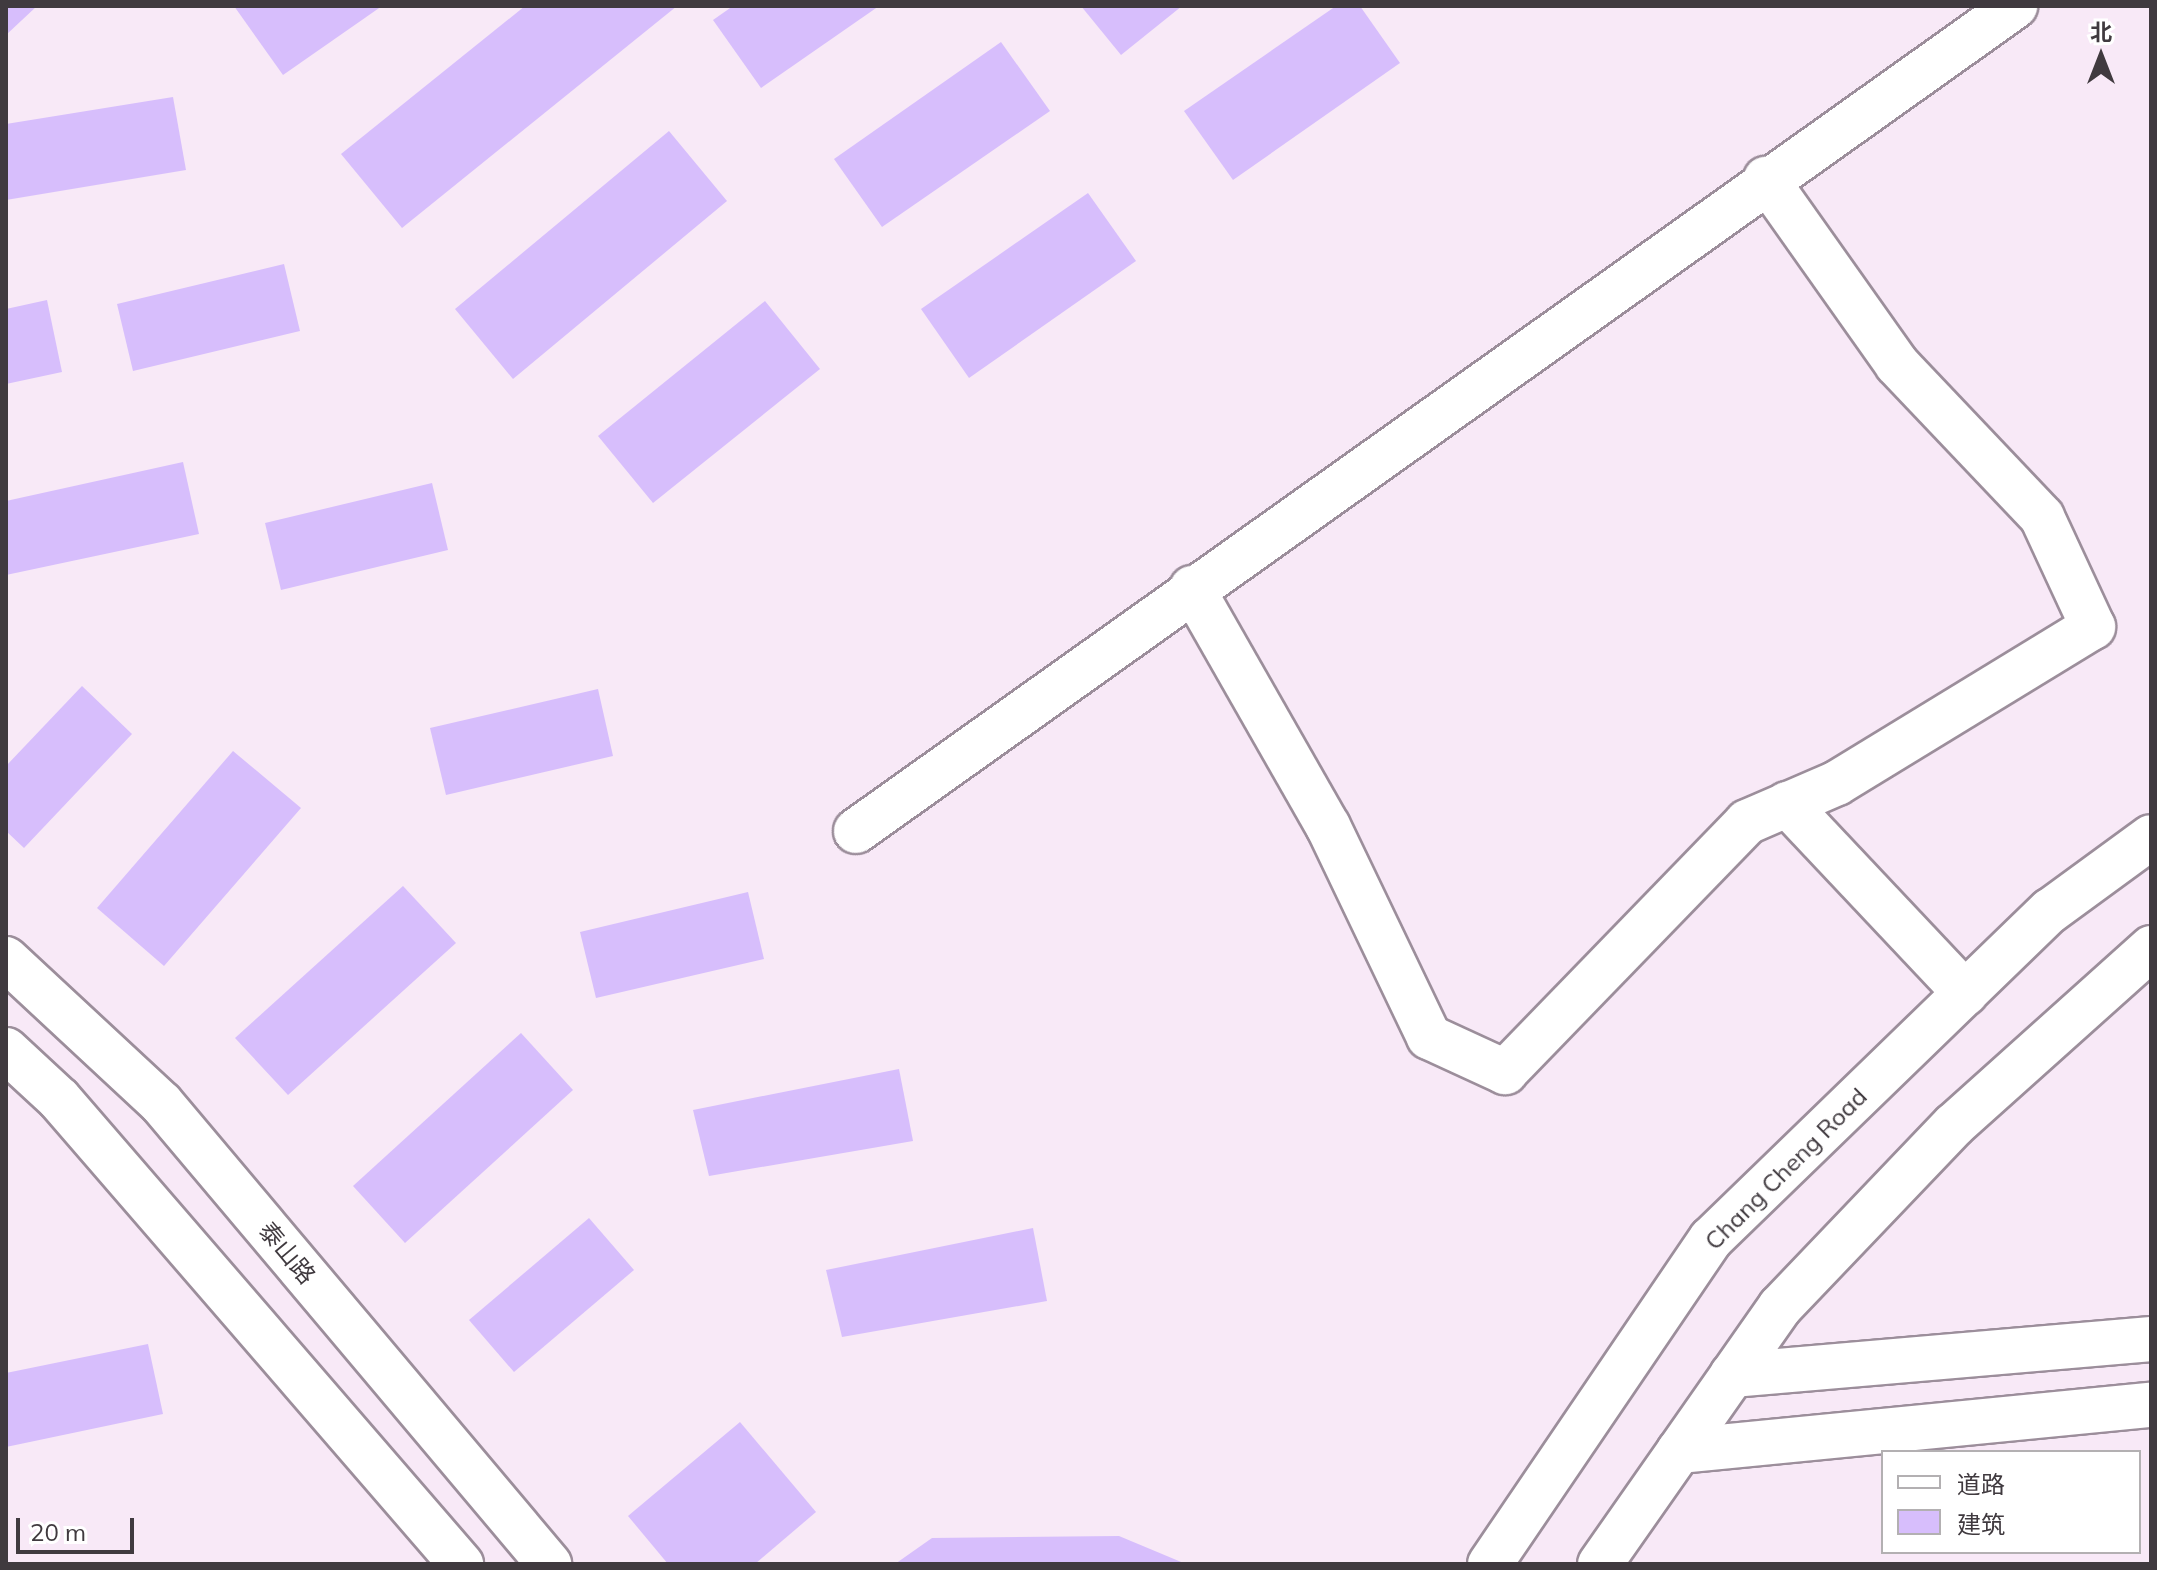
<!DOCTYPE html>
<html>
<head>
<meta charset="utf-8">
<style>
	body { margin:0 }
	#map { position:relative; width:2157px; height:1570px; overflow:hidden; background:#f8e9f7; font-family:Mulish,"Noto Sans SC",sans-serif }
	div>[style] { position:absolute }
	.building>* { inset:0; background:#d7befc }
	.roads { filter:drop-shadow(2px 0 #9c8e9b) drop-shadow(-2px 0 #9c8e9b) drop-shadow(0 2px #9c8e9b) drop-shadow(0 -2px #9c8e9b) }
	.minor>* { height:44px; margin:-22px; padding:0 22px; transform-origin:22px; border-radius:22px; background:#fff }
	.major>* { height:44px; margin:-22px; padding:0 22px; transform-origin:22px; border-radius:22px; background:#fff }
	span { translate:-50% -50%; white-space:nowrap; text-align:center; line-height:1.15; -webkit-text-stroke:8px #fff; paint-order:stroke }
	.street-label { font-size:24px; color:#403a3f }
	.frame { position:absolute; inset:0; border:8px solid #403a3f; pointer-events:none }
	.legend { position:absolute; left:1881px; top:1450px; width:260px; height:104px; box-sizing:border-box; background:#fff; border:2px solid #b3b0b2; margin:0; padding:10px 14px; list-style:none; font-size:24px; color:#403a3f }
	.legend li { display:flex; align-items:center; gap:16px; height:40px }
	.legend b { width:40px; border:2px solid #b3b0b2 }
	.north { position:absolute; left:2061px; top:16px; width:80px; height:80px; -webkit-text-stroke:6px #fff; paint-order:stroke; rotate:0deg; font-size:22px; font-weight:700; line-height:32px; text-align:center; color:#403a3f }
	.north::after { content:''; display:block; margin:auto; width:28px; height:36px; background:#403a3f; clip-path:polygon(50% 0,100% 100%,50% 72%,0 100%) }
	.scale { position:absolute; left:16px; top:1518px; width:118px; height:36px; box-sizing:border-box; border:4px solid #403a3f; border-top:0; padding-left:10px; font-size:24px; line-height:28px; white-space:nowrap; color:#403a3f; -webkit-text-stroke:6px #fff; paint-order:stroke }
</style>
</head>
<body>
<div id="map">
	<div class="building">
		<div style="clip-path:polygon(6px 6px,37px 6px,6px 35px)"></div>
		<div style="clip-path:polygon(234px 6px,382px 6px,283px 75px)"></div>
		<div style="clip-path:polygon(525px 6px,677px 6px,402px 228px,341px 154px)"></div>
		<div style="clip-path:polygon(733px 6px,879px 6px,761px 88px,713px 20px)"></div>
		<div style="clip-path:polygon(1081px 6px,1182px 6px,1121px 55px)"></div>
		<div style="clip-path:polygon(1336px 6px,1360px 6px,1400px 63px,1233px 180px,1184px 111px)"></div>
		<div style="clip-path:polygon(1001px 42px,1050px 111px,882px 227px,834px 159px)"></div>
		<div style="clip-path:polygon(173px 97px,186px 170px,6px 200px,6px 124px)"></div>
		<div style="clip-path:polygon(669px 131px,727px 201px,513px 379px,455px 309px)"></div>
		<div style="clip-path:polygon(1088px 193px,1136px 261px,969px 378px,921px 309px)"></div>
		<div style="clip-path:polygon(284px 264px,300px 331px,133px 371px,117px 304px)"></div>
		<div style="clip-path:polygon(47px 300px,62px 372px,6px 384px,6px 309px)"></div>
		<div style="clip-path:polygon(765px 301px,820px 369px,653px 503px,598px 436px)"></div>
		<div style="clip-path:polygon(183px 462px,199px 534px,6px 575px,6px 501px)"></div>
		<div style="clip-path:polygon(432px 483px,448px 550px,281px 590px,265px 523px)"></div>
		<div style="clip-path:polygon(82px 686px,132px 734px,24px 848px,6px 831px,6px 766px)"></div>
		<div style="clip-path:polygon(598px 689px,613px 756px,446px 795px,430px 728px)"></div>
		<div style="clip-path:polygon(233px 751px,301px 808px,164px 966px,97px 908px)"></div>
		<div style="clip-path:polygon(403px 886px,456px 943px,288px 1095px,235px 1038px)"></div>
		<div style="clip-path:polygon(748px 892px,764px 959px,596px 998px,580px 932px)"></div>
		<div style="clip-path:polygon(521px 1033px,573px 1090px,405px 1243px,353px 1186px)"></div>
		<div style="clip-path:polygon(899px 1069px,913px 1141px,709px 1176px,693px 1110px)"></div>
		<div style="clip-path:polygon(589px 1218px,634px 1270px,514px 1372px,469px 1320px)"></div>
		<div style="clip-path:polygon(1033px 1228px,1047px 1301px,842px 1337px,826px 1270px)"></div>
		<div style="clip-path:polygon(148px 1344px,163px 1414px,6px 1447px,6px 1373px)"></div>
		<div style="clip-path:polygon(740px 1422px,816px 1512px,755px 1564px,668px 1564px,628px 1516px)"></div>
		<div style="clip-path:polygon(1119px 1536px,1186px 1564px,895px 1564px,932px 1538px)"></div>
	</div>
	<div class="roads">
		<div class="minor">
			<div style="left:1192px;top:588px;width:274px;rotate:60.3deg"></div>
			<div style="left:1328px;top:826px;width:234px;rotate:64.4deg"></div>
			<div style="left:1429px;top:1037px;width:84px;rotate:24.7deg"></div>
			<div style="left:1505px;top:1072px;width:348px;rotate:-45.9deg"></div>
			<div style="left:1747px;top:822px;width:98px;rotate:-23.4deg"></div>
			<div style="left:1837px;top:783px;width:300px;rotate:-31.4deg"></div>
			<div style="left:2093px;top:627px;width:121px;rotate:-114.9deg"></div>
			<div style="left:2042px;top:517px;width:211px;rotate:-133.5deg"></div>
			<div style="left:1897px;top:364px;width:227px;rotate:-125.3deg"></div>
			<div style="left:1787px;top:804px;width:260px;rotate:46.7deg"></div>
			<div style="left:856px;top:831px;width:1423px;rotate:-35.44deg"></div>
			<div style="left:1732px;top:1375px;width:421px;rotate:-4.9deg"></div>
			<div style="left:1679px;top:1451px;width:474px;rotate:-5.6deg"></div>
		</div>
		<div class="major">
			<div style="left:6px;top:959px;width:212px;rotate:42.9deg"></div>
			<div style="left:161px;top:1103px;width:603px;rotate:49.91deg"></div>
			<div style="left:6px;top:1050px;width:72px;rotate:42.8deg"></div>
			<div style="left:59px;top:1099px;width:615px;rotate:49.16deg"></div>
			<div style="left:1490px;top:1564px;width:393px;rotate:-55.8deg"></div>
			<div style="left:1711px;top:1239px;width:472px;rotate:-44.1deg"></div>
			<div style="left:2050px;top:911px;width:125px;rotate:-36.2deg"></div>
			<div style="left:1600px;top:1564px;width:314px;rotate:-55deg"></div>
			<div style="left:1780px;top:1307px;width:252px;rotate:-46.3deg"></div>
			<div style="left:1954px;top:1125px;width:265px;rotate:-41.9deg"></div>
		</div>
	</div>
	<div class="street-label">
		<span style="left:1786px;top:1169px;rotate:-45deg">Chang Cheng Road</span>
		<span style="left:287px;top:1253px;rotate:50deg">泰山路</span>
	</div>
	<div class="frame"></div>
	<ul class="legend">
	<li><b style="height:10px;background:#fff"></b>道路</li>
	<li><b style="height:22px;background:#d7befc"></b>建筑</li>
	</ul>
	<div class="north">北</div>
	<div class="scale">20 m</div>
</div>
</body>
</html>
